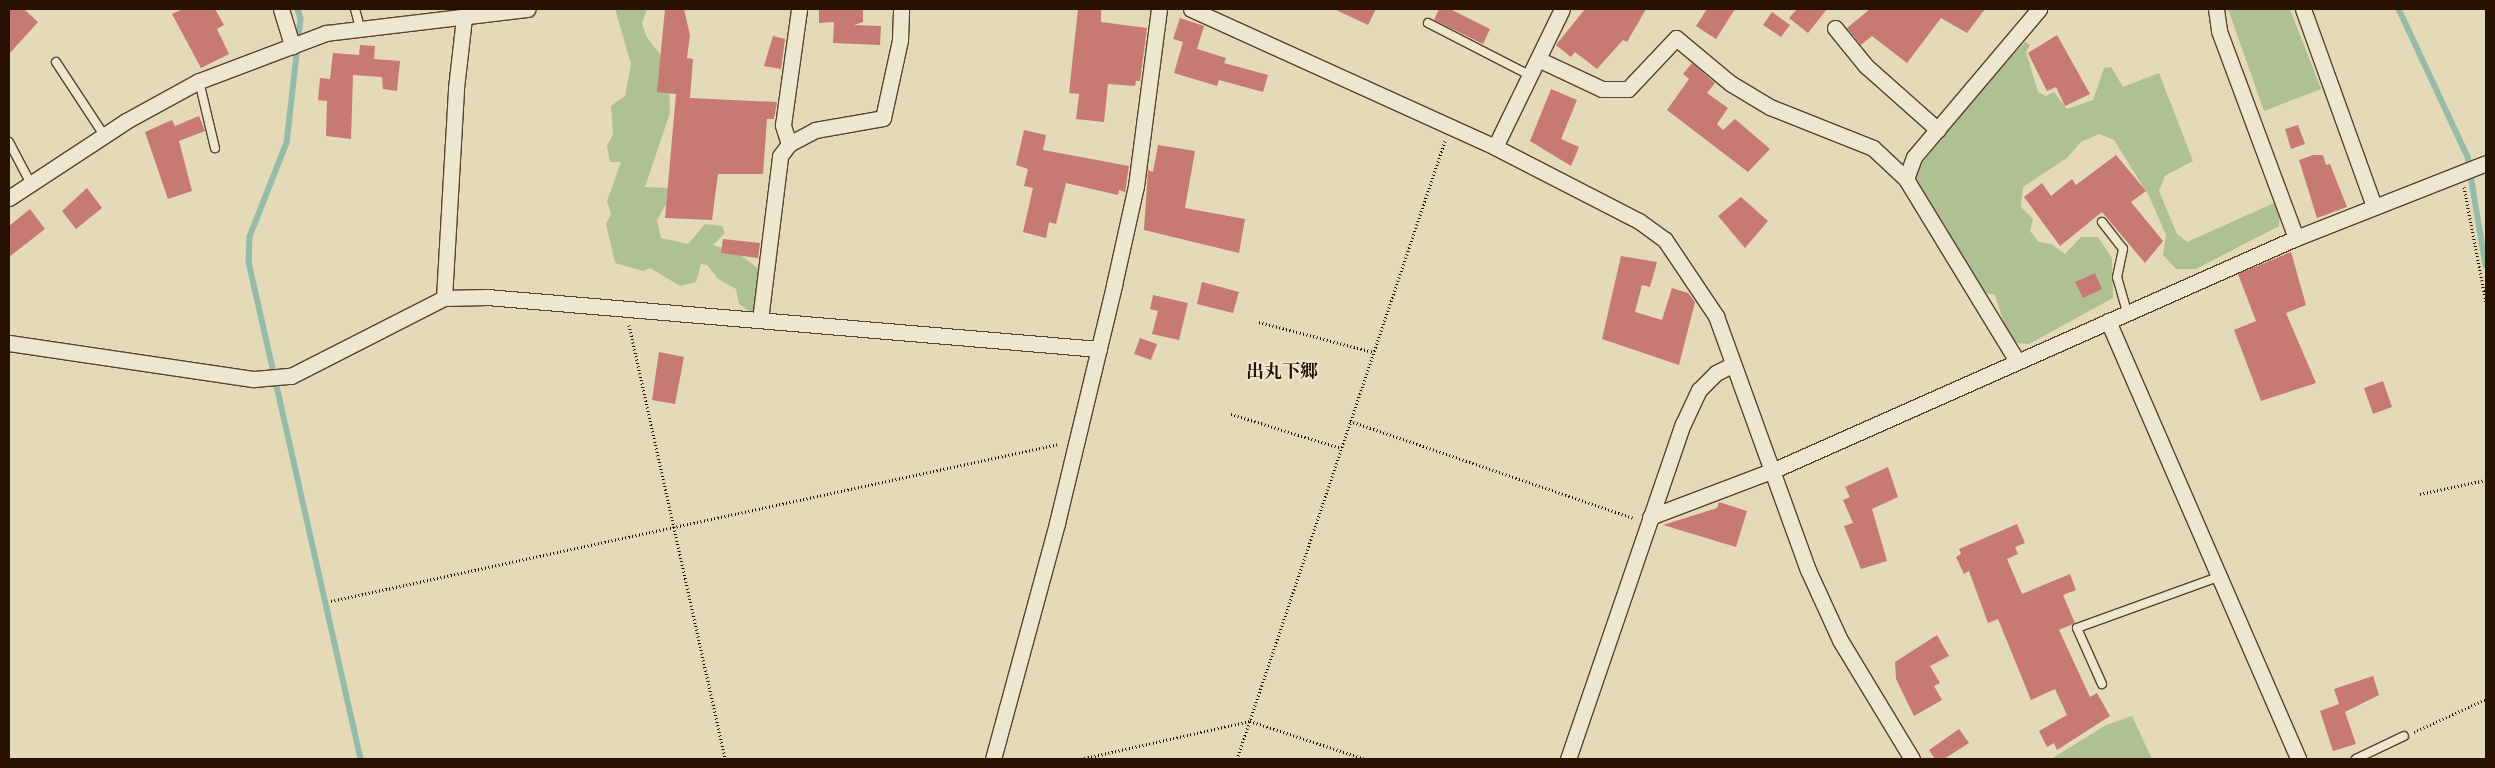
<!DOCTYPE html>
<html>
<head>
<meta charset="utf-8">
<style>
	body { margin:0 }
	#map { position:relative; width:2495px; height:768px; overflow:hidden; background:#e5dab7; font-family:"IM FELL Double Pica","Noto Serif JP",serif }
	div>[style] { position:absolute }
	.green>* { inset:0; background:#afc193 }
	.stream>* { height:5.5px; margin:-2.75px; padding:0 2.75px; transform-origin:2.75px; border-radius:2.75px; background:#97bba9 }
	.building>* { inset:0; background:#c77973 }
	.path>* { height:3px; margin-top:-1.5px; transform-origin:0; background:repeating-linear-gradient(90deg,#291102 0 1px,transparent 0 3.5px) }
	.roads { filter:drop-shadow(1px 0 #58432f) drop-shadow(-1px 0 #58432f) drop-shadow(0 1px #58432f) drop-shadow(0 -1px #58432f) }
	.service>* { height:8px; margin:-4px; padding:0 4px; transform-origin:4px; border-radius:4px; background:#eee7d0 }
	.minor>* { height:15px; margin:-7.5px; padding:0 7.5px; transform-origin:7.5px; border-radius:7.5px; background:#eee7d0 }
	span { translate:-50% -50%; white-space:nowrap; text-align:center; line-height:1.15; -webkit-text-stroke:4px #eee7d0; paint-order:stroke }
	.quarter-label { font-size:18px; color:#291102; font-weight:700 }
	.frame { position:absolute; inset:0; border:10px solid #291102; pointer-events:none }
</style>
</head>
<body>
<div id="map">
	<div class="green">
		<div style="clip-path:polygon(615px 9px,647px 9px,642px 23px,646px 36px,669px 66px,670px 113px,645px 187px,669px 188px,668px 201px,657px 220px,661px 238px,688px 244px,705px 224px,722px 226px,725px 233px,713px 245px,737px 252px,761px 271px,756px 316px,739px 304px,736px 289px,718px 279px,707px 265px,701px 264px,696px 282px,680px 286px,650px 268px,643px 271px,615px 263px,606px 224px,611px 214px,607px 201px,621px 162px,610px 162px,607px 146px,613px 134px,611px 106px,625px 96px,631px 64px)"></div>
		<div style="clip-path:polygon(2228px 9px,2290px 9px,2321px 89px,2264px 111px)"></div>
		<div style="clip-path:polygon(2025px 42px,2030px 45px,2026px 52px,2038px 92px,2046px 96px,2054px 92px,2067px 109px,2093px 100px,2104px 68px,2111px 67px,2123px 87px,2159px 73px,2193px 161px,2165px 176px,2159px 191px,2177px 234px,2187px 242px,2274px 203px,2280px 210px,2279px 226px,2196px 269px,2176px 269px,2163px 255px,2166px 235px,2149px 196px,2114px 140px,2099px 134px,2081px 142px,2067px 158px,2023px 187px,2021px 207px,2033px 219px,2030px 231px,2039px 242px,2051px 244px,2065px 254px,2081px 237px,2098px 237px,2112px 258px,2113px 298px,2029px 344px,2016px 343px,2008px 337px,1995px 295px,1978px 291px,1912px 176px,1964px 109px)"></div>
		<div style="clip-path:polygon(2132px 716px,2152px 759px,2051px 759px,2106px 725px)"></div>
	</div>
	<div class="stream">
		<div style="left:298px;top:9px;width:10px;rotate:73deg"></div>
		<div style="left:301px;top:19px;width:125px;rotate:96.4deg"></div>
		<div style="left:287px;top:143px;width:101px;rotate:111.5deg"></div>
		<div style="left:250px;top:237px;width:25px;rotate:92deg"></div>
		<div style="left:249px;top:262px;width:509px;rotate:77.3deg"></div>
		<div style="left:2399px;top:9px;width:163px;rotate:65deg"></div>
		<div style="left:2468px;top:157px;width:110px;rotate:80.6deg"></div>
	</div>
	<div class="building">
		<div style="clip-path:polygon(9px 9px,24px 9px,38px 22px,9px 54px)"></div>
		<div style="clip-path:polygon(183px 9px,215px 9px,224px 25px,217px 29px,229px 54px,201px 68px,172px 14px)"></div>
		<div style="clip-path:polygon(665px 9px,684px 9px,690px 35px,687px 58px,693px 59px,690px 98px,777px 102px,774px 119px,767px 119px,763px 174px,718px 174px,712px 220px,665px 218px,676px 94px,657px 92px)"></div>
		<div style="clip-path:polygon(819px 9px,863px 9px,863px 22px,854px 25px,881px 26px,880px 45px,833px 43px,834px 22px,819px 23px)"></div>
		<div style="clip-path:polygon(1078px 9px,1101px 9px,1101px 22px,1147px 28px,1140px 81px,1136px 81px,1135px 86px,1108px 84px,1104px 122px,1076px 119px,1079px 94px,1069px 93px)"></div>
		<div style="clip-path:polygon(1334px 9px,1376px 9px,1368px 25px)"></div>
		<div style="clip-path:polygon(1439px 9px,1450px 9px,1490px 29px,1483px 44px,1434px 20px)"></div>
		<div style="clip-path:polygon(1585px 9px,1646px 9px,1627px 42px,1623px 40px,1597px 69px,1575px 52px,1571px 57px,1556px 45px)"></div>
		<div style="clip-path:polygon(1707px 9px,1735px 9px,1716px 39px,1696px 26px)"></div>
		<div style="clip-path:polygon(1797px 9px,1827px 9px,1808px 33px,1789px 18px)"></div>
		<div style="clip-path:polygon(1870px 9px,1985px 9px,1967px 33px,1941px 18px,1907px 63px,1872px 36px,1861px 45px,1847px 28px)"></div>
		<div style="clip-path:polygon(1772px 12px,1790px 25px,1781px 37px,1763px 25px)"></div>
		<div style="clip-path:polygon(1180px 18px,1204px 26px,1197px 49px,1226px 58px,1224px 63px,1268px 75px,1263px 92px,1219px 80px,1217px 86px,1174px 73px,1183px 42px,1173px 39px)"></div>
		<div style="clip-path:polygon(2057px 35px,2090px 94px,2065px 106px,2056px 87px,2047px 91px,2028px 53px)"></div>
		<div style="clip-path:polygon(773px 36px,785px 39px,781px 69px,764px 66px)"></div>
		<div style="clip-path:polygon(360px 45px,375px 46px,374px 59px,400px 61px,397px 91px,383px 89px,382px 77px,353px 75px,351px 139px,326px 136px,327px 101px,318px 100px,320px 78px,330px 79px,333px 53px,359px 55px)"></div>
		<div style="clip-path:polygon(1692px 63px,1715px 83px,1707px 93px,1728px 108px,1717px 124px,1723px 130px,1735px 119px,1770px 149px,1748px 172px,1667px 110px,1689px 79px,1683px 74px)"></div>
		<div style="clip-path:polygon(1551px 89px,1577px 100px,1561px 139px,1579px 147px,1571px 166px,1530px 141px)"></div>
		<div style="clip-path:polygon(199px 116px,205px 131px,179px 141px,192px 191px,168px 199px,145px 132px,172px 120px,175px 126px)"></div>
		<div style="clip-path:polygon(2298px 125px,2305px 144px,2291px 149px,2285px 129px)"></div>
		<div style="clip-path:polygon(1024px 130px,1046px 135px,1043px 150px,1129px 166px,1125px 192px,1119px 190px,1118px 195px,1066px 183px,1056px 224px,1049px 222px,1046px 238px,1023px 232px,1033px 188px,1024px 186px,1028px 169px,1016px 165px)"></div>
		<div style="clip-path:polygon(1158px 145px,1195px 151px,1185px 208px,1245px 219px,1239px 253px,1144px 230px,1148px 170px,1153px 172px)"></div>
		<div style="clip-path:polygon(2116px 155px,2146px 191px,2131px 202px,2163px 241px,2145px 263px,2102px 212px,2060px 246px,2024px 197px,2042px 183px,2051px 196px,2072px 179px,2076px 185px)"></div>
		<div style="clip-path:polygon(2313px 155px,2323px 155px,2326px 165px,2330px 164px,2347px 207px,2317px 218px,2299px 160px)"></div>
		<div style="clip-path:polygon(87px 188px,102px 208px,76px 229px,62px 211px)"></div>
		<div style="clip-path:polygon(1741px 197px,1768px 221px,1745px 248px,1718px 216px)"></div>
		<div style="clip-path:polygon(30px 209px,45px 229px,9px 257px,9px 226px)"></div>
		<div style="clip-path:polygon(723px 239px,760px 243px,758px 258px,721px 253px)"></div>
		<div style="clip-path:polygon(2291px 252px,2306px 305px,2286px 313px,2316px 383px,2261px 401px,2234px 330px,2256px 321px,2238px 274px)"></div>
		<div style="clip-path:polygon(1621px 256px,1657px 262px,1650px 287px,1642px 285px,1635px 312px,1662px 320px,1672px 288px,1688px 293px,1695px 302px,1679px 365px,1602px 339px)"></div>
		<div style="clip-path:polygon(2095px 273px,2102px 289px,2083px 298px,2075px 282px)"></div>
		<div style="clip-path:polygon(1202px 282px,1239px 292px,1233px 313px,1197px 304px)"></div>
		<div style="clip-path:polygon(1153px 295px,1188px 303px,1179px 340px,1152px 334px,1158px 311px,1150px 309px)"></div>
		<div style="clip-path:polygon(1140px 338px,1157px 344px,1151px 360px,1134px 354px)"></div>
		<div style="clip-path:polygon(659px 352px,684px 357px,675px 404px,652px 400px)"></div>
		<div style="clip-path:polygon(2383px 381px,2392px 407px,2373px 414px,2364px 388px)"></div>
		<div style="clip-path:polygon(1888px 467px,1898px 497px,1872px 509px,1887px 561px,1861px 569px,1844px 526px,1853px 523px,1843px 500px,1850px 497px,1845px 487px)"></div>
		<div style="clip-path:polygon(1719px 502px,1747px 511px,1736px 547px,1663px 525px,1717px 508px)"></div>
		<div style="clip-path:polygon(2017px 524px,2025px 543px,2015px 547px,2018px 554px,2007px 559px,2022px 594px,2070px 574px,2076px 590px,2063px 595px,2075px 623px,2059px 630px,2090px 697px,2097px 693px,2110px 716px,2057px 750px,2054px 743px,2047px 747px,2039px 731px,2067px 715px,2055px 689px,2031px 700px,1998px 619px,1988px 623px,1969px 571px,1964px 574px,1956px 557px,1961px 554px,1959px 549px)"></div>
		<div style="clip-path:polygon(1937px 635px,1949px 656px,1930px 666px,1940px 683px,1934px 686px,1942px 700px,1914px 716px,1896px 679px,1895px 662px)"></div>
		<div style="clip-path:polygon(2373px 676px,2379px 695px,2345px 712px,2356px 744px,2333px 751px,2320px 711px,2339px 704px,2334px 689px)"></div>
		<div style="clip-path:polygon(1959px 729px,1969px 743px,1944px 759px,1935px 759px,1929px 750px)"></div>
	</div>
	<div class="path">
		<div style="left:2464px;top:187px;width:117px;rotate:79.2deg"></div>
		<div style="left:1259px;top:322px;width:118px;rotate:14.7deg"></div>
		<div style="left:629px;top:325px;width:444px;rotate:77.5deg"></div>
		<div style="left:1231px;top:414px;width:115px;rotate:17.2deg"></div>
		<div style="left:1350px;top:421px;width:300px;rotate:18.9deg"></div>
		<div style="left:2420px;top:494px;width:67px;rotate:-12deg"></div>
		<div style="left:331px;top:601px;width:745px;rotate:-12.17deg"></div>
		<div style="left:2414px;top:732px;width:79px;rotate:-24.6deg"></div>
		<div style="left:1081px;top:759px;width:173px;rotate:-12.7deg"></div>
		<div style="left:1250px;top:721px;width:121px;rotate:18.3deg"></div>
		<div style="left:1237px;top:759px;width:652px;rotate:-71.4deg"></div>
	</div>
	<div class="roads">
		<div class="service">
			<div style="left:355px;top:9px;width:20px;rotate:75deg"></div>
			<div style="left:1428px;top:23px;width:116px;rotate:27.2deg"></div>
			<div style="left:56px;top:62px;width:87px;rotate:56.7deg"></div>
			<div style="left:199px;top:81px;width:69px;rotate:76.6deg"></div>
			<div style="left:9px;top:142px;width:45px;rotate:62.3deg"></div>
			<div style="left:2102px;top:222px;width:34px;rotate:52deg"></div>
			<div style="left:2123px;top:249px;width:29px;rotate:102deg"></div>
			<div style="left:2117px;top:277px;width:36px;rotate:74deg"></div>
			<div style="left:2102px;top:684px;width:61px;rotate:-114.1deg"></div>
			<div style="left:2077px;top:628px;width:150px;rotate:-19.9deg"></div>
			<div style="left:2356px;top:759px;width:53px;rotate:-25.6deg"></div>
		</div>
		<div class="minor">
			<div style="left:281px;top:9px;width:39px;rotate:73deg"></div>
			<div style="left:1191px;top:9px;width:334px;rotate:24.4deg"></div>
			<div style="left:1495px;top:147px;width:162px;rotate:27.2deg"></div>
			<div style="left:1639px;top:221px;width:32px;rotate:36deg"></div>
			<div style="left:1665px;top:240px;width:92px;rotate:56.1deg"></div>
			<div style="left:1716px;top:316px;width:270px;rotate:70.1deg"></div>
			<div style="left:1808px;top:570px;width:77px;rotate:65.4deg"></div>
			<div style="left:1840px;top:640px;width:139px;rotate:58.8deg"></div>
			<div style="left:2216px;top:9px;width:22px;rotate:82deg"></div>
			<div style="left:2219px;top:31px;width:221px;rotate:69.6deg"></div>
			<div style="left:2303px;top:9px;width:209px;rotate:70.2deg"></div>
			<div style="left:1835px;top:28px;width:49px;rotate:50.8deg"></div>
			<div style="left:1866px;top:66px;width:96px;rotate:41.6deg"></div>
			<div style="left:1540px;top:60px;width:68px;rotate:25.1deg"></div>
			<div style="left:1602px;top:89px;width:26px"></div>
			<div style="left:1628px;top:89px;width:70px;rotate:-46.7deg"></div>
			<div style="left:1676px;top:38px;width:70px;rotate:39.8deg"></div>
			<div style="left:1730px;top:83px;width:47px;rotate:31deg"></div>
			<div style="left:1770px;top:107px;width:111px;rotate:21.7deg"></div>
			<div style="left:1873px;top:148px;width:45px;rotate:43.2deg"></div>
			<div style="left:789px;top:144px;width:20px;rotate:-108deg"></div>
			<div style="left:783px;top:125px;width:117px;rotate:-82.1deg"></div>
			<div style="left:1495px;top:147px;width:153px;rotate:-64.1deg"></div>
			<div style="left:9px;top:198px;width:140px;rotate:-33.3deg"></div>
			<div style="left:126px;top:121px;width:83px;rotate:-28.7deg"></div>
			<div style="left:199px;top:81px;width:136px;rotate:-20.7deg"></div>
			<div style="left:326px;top:33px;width:203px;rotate:-6.8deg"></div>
			<div style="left:444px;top:298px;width:210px;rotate:-86.7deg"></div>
			<div style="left:456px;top:88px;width:70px;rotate:-83.5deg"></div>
			<div style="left:760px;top:320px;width:165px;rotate:-83deg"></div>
			<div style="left:780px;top:156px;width:15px;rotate:-53deg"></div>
			<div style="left:789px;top:144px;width:30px;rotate:-28deg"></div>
			<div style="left:815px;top:130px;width:69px;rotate:-10deg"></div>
			<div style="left:883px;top:118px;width:80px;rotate:-77.7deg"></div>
			<div style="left:900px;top:40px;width:31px;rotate:-88deg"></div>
			<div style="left:2108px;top:321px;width:477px;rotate:66.5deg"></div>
			<div style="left:9px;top:343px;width:248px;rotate:8.4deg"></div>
			<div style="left:254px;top:379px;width:37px;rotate:-5deg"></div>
			<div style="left:291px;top:376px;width:172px;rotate:-27deg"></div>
			<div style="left:444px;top:298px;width:43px;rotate:-1.3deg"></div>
			<div style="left:487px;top:297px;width:614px;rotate:4.86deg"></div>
			<div style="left:2017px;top:361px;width:213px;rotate:-121.4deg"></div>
			<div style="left:1906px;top:179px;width:23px;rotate:-70deg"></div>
			<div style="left:1914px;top:157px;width:194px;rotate:-49.8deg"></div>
			<div style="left:1650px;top:517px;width:133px;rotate:-20.8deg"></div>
			<div style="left:1774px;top:470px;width:571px;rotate:-23.96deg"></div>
			<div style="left:2296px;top:238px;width:204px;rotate:-21.5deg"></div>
			<div style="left:993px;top:759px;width:245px;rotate:-74.8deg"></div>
			<div style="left:1057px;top:523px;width:245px;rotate:-76.5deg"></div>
			<div style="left:1114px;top:285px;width:101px;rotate:-77.5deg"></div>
			<div style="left:1136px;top:186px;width:178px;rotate:-82.6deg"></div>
			<div style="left:1568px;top:759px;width:354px;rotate:-71.1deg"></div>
			<div style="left:1683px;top:424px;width:38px;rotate:-65deg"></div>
			<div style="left:1699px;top:390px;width:24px;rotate:-45deg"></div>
			<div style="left:1716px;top:373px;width:18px;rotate:-27deg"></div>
		</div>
	</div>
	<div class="quarter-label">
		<span style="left:1282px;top:372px">出丸下郷</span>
	</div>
	<div class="frame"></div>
</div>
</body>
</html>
